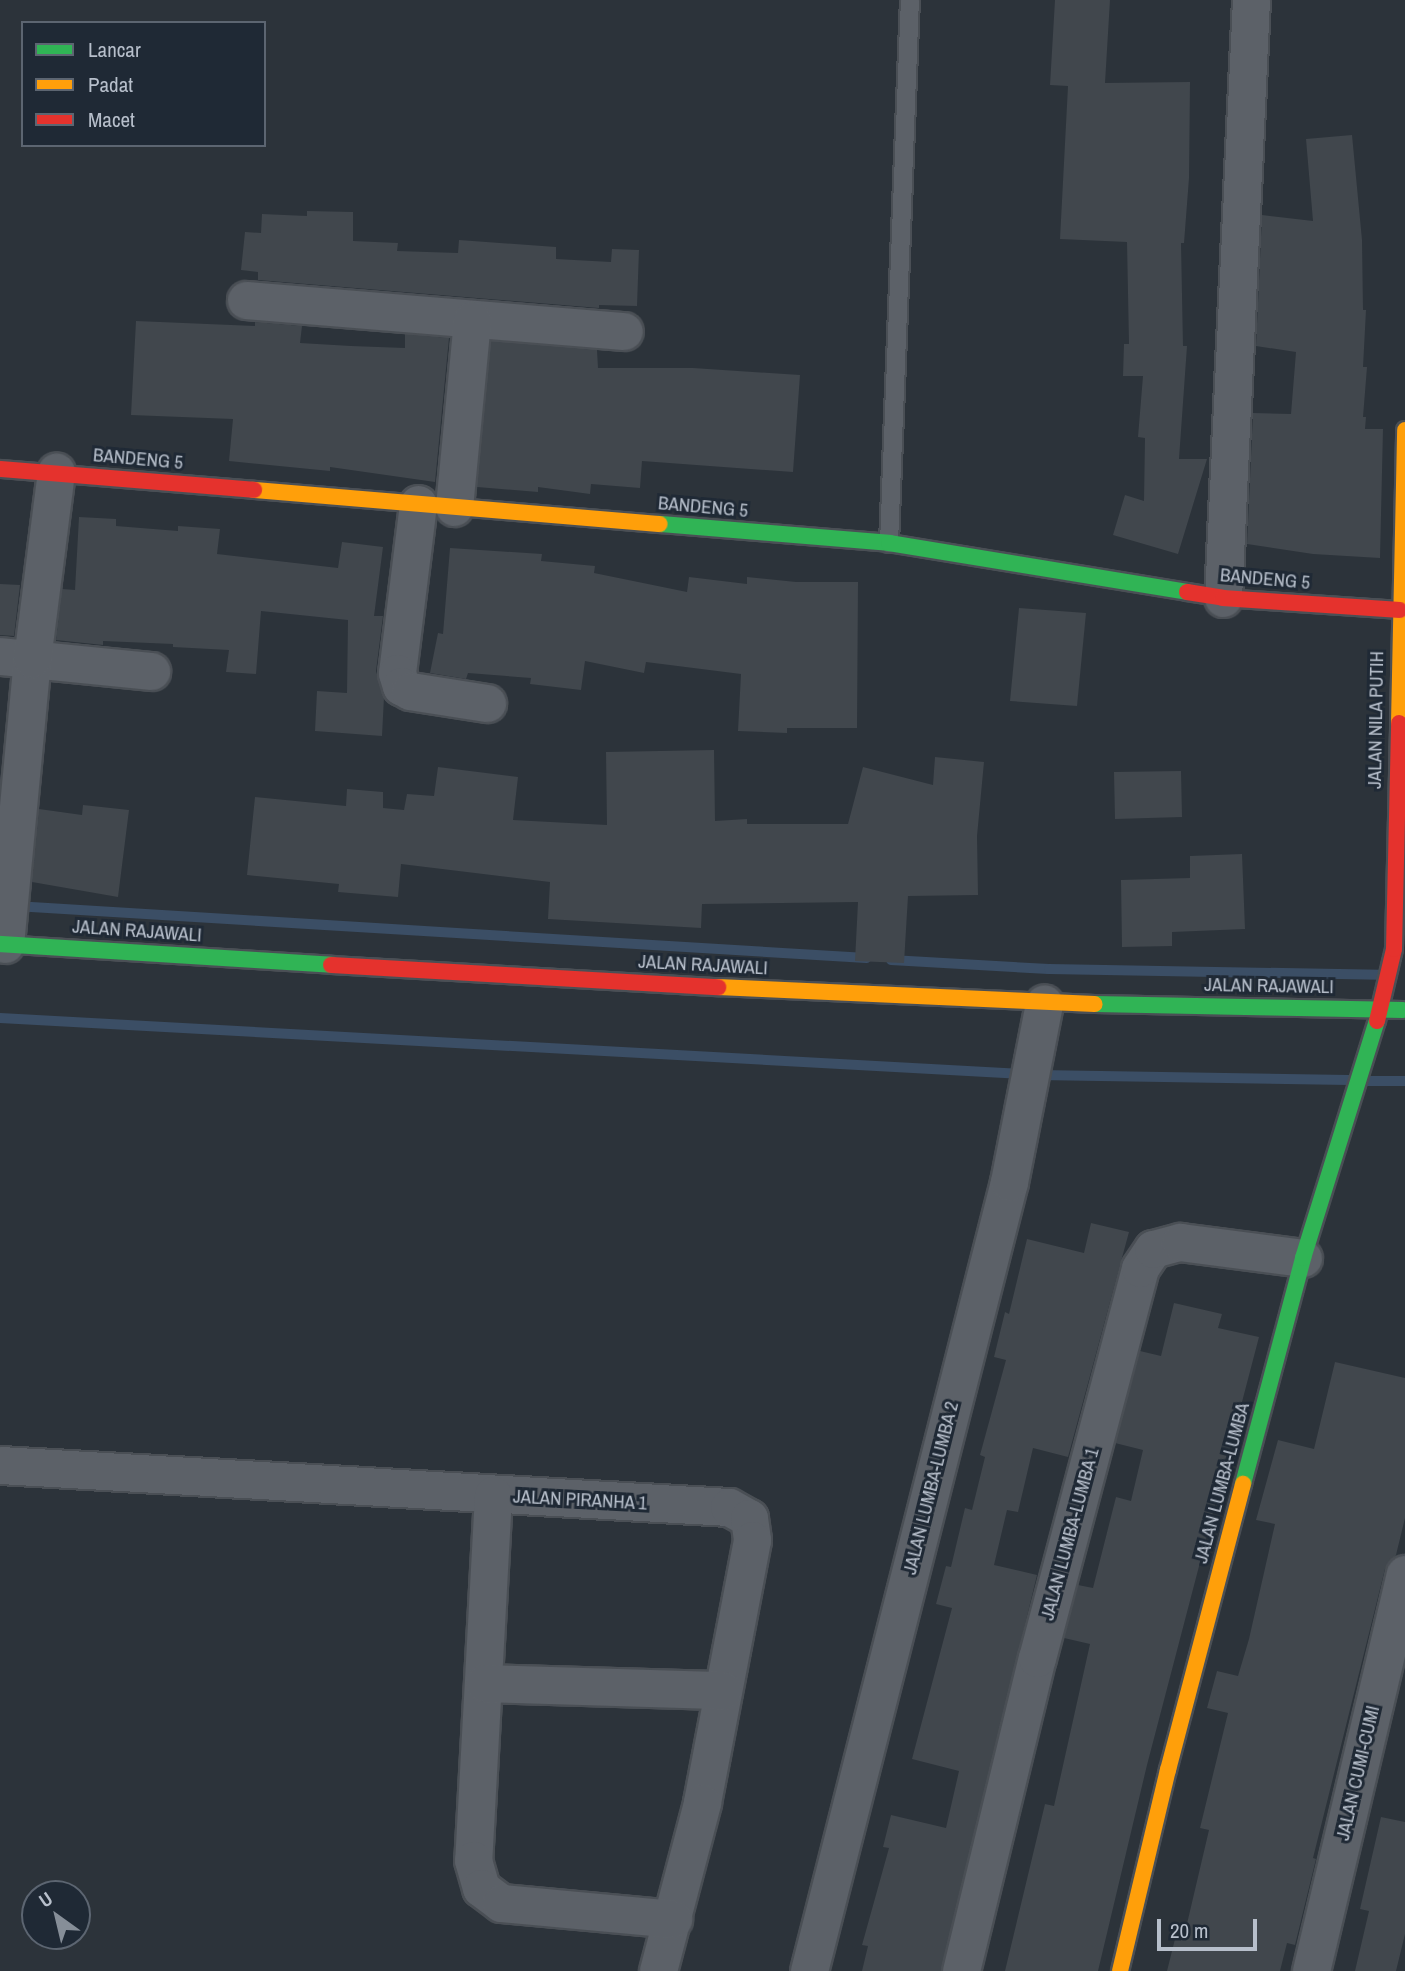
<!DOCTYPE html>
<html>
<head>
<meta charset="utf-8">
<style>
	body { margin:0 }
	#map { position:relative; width:1405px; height:1971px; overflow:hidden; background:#2c333a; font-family:"Archivo Narrow",sans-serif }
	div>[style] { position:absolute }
	.stream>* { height:10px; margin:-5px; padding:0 5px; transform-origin:5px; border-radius:5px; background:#3b4e65 }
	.building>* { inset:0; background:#41474d }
	.roads { filter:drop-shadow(2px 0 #4a4f55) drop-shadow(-2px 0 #4a4f55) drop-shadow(0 2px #4a4f55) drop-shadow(0 -2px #4a4f55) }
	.lane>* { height:18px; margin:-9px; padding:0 9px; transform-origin:9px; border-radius:9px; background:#5c6168 }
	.street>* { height:37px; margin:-18.5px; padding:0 18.5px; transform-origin:18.5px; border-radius:18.5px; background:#5c6168 }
	.fast>* { height:16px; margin:-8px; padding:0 8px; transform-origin:8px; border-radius:8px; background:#30b455 }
	.slow>* { height:16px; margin:-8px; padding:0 8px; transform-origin:8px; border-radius:8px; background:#ff9f0a }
	.jam>* { height:16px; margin:-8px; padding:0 8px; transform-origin:8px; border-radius:8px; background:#e5322d }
	span { translate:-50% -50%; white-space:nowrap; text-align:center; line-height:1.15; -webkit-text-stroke:6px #1f2935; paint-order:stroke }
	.street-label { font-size:19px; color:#b7bfcb }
	.legend { position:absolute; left:21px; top:21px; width:245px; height:126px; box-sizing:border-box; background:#1f2935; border:2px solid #5c6571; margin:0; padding:9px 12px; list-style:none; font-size:21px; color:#b7bfcb }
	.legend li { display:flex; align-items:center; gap:14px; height:35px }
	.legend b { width:35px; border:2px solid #5c6571 }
	.north { position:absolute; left:21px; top:1880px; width:70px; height:70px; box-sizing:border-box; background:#1f2935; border:2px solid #5c6571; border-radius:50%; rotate:326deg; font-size:19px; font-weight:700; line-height:28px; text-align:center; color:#b7bfcb }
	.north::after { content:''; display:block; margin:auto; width:24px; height:32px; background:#868e98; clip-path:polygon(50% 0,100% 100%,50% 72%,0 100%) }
	.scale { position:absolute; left:1157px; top:1919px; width:100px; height:32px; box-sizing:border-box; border:4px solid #b7bfcb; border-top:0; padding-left:9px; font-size:21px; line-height:24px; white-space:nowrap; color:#b7bfcb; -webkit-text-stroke:5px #1f2935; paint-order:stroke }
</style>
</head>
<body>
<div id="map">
	<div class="stream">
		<div style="left:15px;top:906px;width:853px;rotate:3.5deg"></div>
		<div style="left:891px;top:960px;width:158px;rotate:3.3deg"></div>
		<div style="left:1049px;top:969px;width:331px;rotate:1deg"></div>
		<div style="left:0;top:1018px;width:1025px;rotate:3.13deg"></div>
		<div style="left:1038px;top:1075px;width:311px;rotate:0.9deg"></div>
		<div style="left:1367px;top:1081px;width:38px"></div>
	</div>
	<div class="building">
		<div style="clip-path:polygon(1055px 0,1110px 0,1105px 83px,1190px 82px,1189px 178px,1184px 243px,1181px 243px,1183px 346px,1187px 346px,1179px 459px,1207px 459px,1178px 554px,1113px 535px,1125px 495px,1144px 501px,1145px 438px,1138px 437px,1143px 376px,1123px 376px,1124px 344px,1129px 344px,1127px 242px,1060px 239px,1068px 86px,1050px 85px)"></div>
		<div style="clip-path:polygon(1352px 135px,1362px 240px,1363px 310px,1366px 310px,1363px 367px,1367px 367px,1363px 417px,1366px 417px,1365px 429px,1383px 429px,1380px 558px,1313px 554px,1247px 544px,1253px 413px,1291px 414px,1296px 352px,1256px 346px,1262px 215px,1313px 221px,1306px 139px)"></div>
		<div style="clip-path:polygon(307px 211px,353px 212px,353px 241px,398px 243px,397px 251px,458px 253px,459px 240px,556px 247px,556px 259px,611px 262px,612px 249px,639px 250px,637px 306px,599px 305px,599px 308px,258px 280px,258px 272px,241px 270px,245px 232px,261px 233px,262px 214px,307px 216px)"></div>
		<div style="clip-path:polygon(136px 321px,255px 326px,255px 322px,302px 326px,300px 343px,351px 346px,405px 348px,405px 334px,449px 338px,435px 482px,330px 467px,330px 471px,229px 461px,233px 419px,131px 415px)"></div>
		<div style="clip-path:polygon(491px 341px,597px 350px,598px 368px,693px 368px,800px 375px,793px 472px,642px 461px,640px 488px,591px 484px,590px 494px,538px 487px,538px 492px,477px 487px)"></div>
		<div style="clip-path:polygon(79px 517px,116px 519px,116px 526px,178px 531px,178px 526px,220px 529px,217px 554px,338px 568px,342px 542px,383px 547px,374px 616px,383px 616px,376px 671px,384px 697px,382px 736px,315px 731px,317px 691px,347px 693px,348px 620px,261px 611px,256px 674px,226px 672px,229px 650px,173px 647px,173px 644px,103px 641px,103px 645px,56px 640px,62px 589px,75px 590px)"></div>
		<div style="clip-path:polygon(450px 548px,542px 554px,541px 561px,595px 566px,594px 573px,687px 592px,689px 577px,747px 584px,747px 577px,796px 582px,858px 582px,857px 728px,787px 728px,787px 733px,738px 731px,741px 674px,646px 662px,644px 673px,585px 661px,581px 690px,530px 684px,531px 678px,468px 673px,466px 679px,430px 673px,438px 633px,443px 634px)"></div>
		<div style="clip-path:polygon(0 584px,20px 585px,14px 636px,0 635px)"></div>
		<div style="clip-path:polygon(1019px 608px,1086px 613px,1077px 706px,1010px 701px)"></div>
		<div style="clip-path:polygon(714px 750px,715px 821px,747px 819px,747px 824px,848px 824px,863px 767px,933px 785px,935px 757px,984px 762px,977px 836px,978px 895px,908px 896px,904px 963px,855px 961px,858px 902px,702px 904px,701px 928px,548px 919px,550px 882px,401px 864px,398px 897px,338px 892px,339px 884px,247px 875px,255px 797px,346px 806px,347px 789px,383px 792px,383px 808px,404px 810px,407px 794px,434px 796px,438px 767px,518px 777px,513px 820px,607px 825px,606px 752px)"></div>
		<div style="clip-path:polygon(1181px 771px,1182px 817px,1115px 819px,1114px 772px)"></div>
		<div style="clip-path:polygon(83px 805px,129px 810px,118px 897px,32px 882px,39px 809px,82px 815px)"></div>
		<div style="clip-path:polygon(1242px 854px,1245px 929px,1172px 932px,1172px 946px,1122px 947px,1121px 880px,1190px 878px,1190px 856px)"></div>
		<div style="clip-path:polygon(1091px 1223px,1129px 1232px,1068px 1457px,1033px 1448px,1018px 1512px,1007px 1510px,994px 1565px,1037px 1575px,941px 1971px,862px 1971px,868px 1946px,862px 1945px,889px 1848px,883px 1847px,891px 1815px,946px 1828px,959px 1771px,912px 1759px,952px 1608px,936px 1604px,946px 1566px,951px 1567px,965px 1508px,972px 1510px,985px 1457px,980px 1455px,1006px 1360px,994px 1357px,1005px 1312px,1009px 1314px,1027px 1239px,1084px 1253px)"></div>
		<div style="clip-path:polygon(1174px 1303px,1222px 1314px,1218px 1328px,1259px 1337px,1147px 1765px,1098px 1971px,1005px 1971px,1045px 1804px,1054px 1806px,1090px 1644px,1064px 1638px,1078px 1585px,1093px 1588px,1116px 1497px,1131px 1501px,1143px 1450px,1115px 1443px,1140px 1351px,1161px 1356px)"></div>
		<div style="clip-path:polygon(1335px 1362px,1405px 1378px,1405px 1518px,1396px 1555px,1385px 1569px,1313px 1858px,1316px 1859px,1295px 1945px,1287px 1943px,1280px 1971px,1167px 1971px,1178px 1927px,1186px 1928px,1209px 1830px,1200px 1828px,1228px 1713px,1207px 1708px,1217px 1671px,1238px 1676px,1249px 1639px,1275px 1524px,1256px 1520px,1278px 1440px,1314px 1449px)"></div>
		<div style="clip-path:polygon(1381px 1817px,1405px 1822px,1405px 1934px,1396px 1971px,1355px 1971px,1369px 1911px,1360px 1909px)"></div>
	</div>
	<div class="roads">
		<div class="lane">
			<div style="left:889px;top:543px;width:543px;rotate:-87.79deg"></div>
		</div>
		<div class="street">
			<div style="left:246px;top:300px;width:379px;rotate:4.7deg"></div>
			<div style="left:418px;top:504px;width:170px;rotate:97.1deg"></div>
			<div style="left:397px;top:673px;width:14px;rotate:73deg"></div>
			<div style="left:401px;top:686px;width:10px;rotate:29deg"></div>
			<div style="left:410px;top:691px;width:78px;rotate:8.9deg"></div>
			<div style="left:454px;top:507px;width:188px;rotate:-84.5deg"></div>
			<div style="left:1223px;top:598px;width:599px;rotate:-87.32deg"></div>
			<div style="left:0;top:656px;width:152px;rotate:5.7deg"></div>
			<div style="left:5px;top:944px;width:286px;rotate:-84.6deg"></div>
			<div style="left:32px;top:659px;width:189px;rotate:-82.7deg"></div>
			<div style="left:0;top:1465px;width:730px;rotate:3.3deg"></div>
			<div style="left:729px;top:1507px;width:23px;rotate:29deg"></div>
			<div style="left:749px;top:1518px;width:22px;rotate:82deg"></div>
			<div style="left:752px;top:1540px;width:268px;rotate:100.8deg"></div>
			<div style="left:702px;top:1803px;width:174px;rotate:104.7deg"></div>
			<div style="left:493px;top:1495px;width:366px;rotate:93.1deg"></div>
			<div style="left:473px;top:1860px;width:29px;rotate:74deg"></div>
			<div style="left:481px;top:1888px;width:25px;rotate:37deg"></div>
			<div style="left:501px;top:1903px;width:173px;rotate:5.3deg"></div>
			<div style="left:484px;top:1683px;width:239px;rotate:1.7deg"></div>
			<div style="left:809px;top:1971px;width:814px;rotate:-75.78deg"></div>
			<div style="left:1009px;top:1182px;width:182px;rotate:-78.9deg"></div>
			<div style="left:961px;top:1971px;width:322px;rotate:-76.4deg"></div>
			<div style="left:1037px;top:1658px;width:403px;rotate:-75.2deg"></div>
			<div style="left:1140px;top:1268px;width:23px;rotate:-56deg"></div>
			<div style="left:1153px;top:1249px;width:28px;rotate:-15deg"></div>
			<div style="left:1180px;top:1242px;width:124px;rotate:7.4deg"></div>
			<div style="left:1311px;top:1971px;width:408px;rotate:-76.7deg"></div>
		</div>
		<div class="fast">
			<div style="left:660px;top:524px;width:230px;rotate:4.7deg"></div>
			<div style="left:889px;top:543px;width:302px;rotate:9.3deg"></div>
			<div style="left:0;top:944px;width:332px;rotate:3.6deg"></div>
			<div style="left:1095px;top:1004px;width:308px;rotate:1.1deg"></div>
			<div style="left:1243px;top:1484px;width:234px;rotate:-75.1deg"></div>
			<div style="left:1303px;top:1258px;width:248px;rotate:-72.7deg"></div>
		</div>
		<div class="slow">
			<div style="left:254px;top:490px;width:407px;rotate:4.8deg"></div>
			<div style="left:1399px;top:723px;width:293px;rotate:-88.8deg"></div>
			<div style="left:718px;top:987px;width:377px;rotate:2.6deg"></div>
			<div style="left:1120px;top:1971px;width:207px;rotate:-76.6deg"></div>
			<div style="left:1168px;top:1770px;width:296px;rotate:-75.3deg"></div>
		</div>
		<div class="jam">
			<div style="left:0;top:469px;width:255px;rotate:4.7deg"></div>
			<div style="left:1187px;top:592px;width:36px;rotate:9deg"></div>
			<div style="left:1223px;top:598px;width:177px;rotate:3.9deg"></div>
			<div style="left:331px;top:965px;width:388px;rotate:3.3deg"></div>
			<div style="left:1377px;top:1021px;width:74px;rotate:-76.7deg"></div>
			<div style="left:1394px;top:949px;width:226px;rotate:-88.7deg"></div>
		</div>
	</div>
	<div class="street-label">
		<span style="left:138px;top:459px;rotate:5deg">BANDENG 5</span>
		<span style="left:703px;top:507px;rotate:5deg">BANDENG 5</span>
		<span style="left:1265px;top:579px;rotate:5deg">BANDENG 5</span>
		<span style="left:1376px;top:720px;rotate:-89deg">JALAN NILA PUTIH</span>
		<span style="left:137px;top:931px;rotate:4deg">JALAN RAJAWALI</span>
		<span style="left:703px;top:965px;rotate:3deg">JALAN RAJAWALI</span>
		<span style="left:1269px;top:986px;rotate:1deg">JALAN RAJAWALI</span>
		<span style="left:1222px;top:1483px;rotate:-75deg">JALAN LUMBA-LUMBA</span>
		<span style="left:931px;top:1488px;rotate:-76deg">JALAN LUMBA-LUMBA 2</span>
		<span style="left:580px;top:1500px;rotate:3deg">JALAN PIRANHA 1</span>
		<span style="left:1070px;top:1534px;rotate:-75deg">JALAN LUMBA-LUMBA 1</span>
		<span style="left:1358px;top:1773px;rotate:-77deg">JALAN CUMI-CUMI</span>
	</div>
	<ul class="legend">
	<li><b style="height:9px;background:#30b455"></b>Lancar</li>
	<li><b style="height:9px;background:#ff9f0a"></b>Padat</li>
	<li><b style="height:9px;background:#e5322d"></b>Macet</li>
	</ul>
	<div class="north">U</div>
	<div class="scale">20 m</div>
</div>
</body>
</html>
